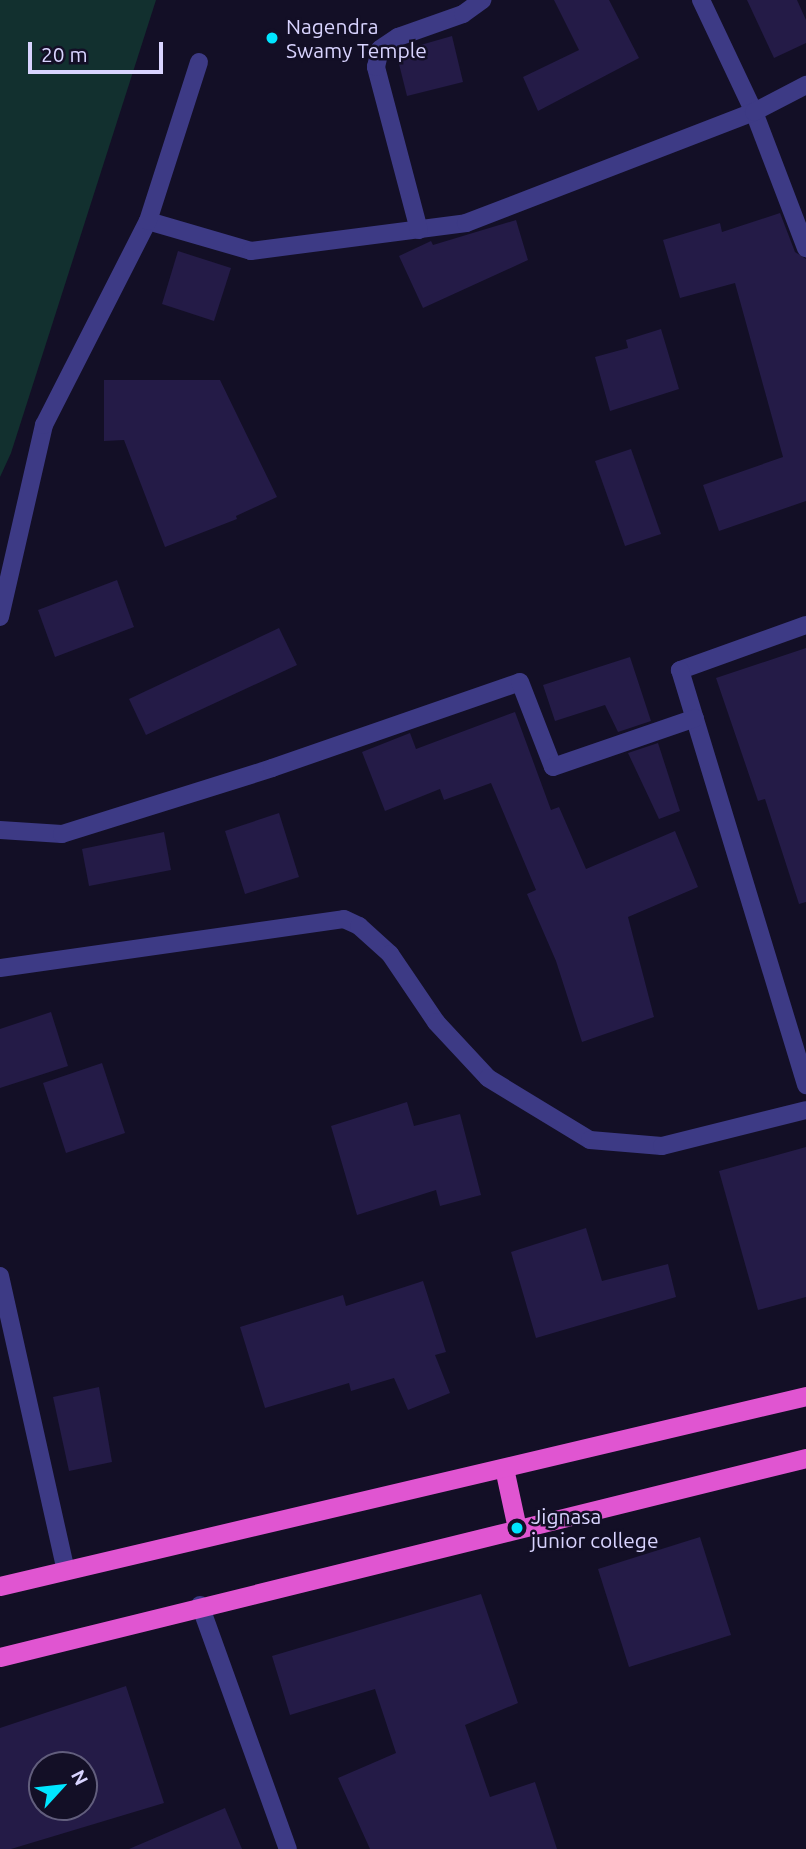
<!DOCTYPE html>
<html>
<head>
<meta charset="utf-8">
<style>
	body { margin:0 }
	#map { position:relative; width:806px; height:1849px; overflow:hidden; background:#130f26; font-family:Ubuntu,sans-serif }
	div>[style] { position:absolute }
	.green>* { inset:0; background:#12302f }
	.building>* { inset:0; background:#241b47 }
	.minor>* { height:18px; margin:-9px; padding:0 9px; transform-origin:9px; border-radius:9px; background:#3d3a85 }
	.trunk>* { height:19px; margin:-9.5px; padding:0 9.5px; transform-origin:9.5px; border-radius:9.5px; background:#e055d1 }
	.dots>* { width:19px; height:19px; translate:-50% -50%; box-sizing:border-box; border:4px solid #130f26; border-radius:50% }
	span { translate:-50% -50%; white-space:nowrap; text-align:center; line-height:1.15; -webkit-text-stroke:5px #130f26; paint-order:stroke }
	.poi-label { font-size:21px; color:#d9d4ff }
	.left { translate:0 -50%; text-align:left }
	.north { position:absolute; left:28px; top:1751px; width:70px; height:70px; box-sizing:border-box; background:#130f26; border:2px solid #625e7d; border-radius:50%; rotate:63deg; font-size:19px; font-weight:700; line-height:28px; text-align:center; color:#d9d4ff }
	.north::after { content:''; display:block; margin:auto; width:24px; height:32px; background:#00e5ff; clip-path:polygon(50% 0,100% 100%,50% 72%,0 100%) }
	.scale { position:absolute; left:28px; top:42px; width:135px; height:32px; box-sizing:border-box; border:4px solid #d9d4ff; border-top:0; padding-left:9px; font-size:21px; line-height:24px; white-space:nowrap; color:#d9d4ff; -webkit-text-stroke:5px #130f26; paint-order:stroke }
</style>
</head>
<body>
<div id="map">
	<div class="green">
		<div style="clip-path:polygon(0 0,156px 0,11px 453px,0 477px)"></div>
	</div>
	<div class="building">
		<div style="clip-path:polygon(554px 0,609px 0,639px 58px,538px 111px,523px 77px,579px 50px)"></div>
		<div style="clip-path:polygon(747px 0,797px 0,806px 20px,806px 43px,774px 58px)"></div>
		<div style="clip-path:polygon(452px 36px,463px 82px,407px 96px,396px 52px)"></div>
		<div style="clip-path:polygon(780px 213px,795px 252px,806px 259px,806px 501px,719px 531px,703px 485px,783px 457px,735px 283px,680px 298px,663px 240px,720px 223px,722px 232px)"></div>
		<div style="clip-path:polygon(516px 220px,528px 260px,423px 308px,399px 256px,431px 241px,433px 245px)"></div>
		<div style="clip-path:polygon(178px 251px,231px 268px,214px 321px,162px 304px)"></div>
		<div style="clip-path:polygon(661px 329px,679px 389px,610px 411px,595px 357px,628px 348px,626px 340px)"></div>
		<div style="clip-path:polygon(104px 380px,220px 380px,277px 497px,236px 516px,237px 519px,165px 547px,124px 440px,104px 441px)"></div>
		<div style="clip-path:polygon(631px 449px,661px 534px,625px 546px,595px 461px)"></div>
		<div style="clip-path:polygon(117px 580px,134px 627px,55px 657px,38px 610px)"></div>
		<div style="clip-path:polygon(279px 628px,297px 665px,146px 735px,129px 699px)"></div>
		<div style="clip-path:polygon(806px 648px,806px 902px,799px 904px,765px 799px,758px 801px,716px 678px)"></div>
		<div style="clip-path:polygon(630px 657px,651px 721px,618px 732px,605px 705px,555px 721px,543px 685px)"></div>
		<div style="clip-path:polygon(515px 712px,551px 810px,559px 807px,586px 869px,675px 831px,698px 887px,628px 917px,654px 1017px,582px 1042px,556px 961px,527px 894px,536px 890px,491px 783px,444px 800px,440px 789px,385px 811px,362px 752px,410px 733px,416px 749px)"></div>
		<div style="clip-path:polygon(658px 743px,680px 811px,659px 819px,628px 753px)"></div>
		<div style="clip-path:polygon(279px 813px,299px 877px,245px 894px,225px 831px)"></div>
		<div style="clip-path:polygon(164px 832px,171px 870px,89px 886px,82px 849px)"></div>
		<div style="clip-path:polygon(51px 1012px,68px 1066px,0 1088px,0 1029px)"></div>
		<div style="clip-path:polygon(102px 1063px,125px 1133px,66px 1153px,43px 1083px)"></div>
		<div style="clip-path:polygon(407px 1102px,414px 1126px,460px 1114px,481px 1195px,440px 1206px,436px 1190px,357px 1215px,331px 1126px)"></div>
		<div style="clip-path:polygon(806px 1147px,806px 1297px,758px 1310px,719px 1171px)"></div>
		<div style="clip-path:polygon(586px 1228px,602px 1281px,668px 1264px,676px 1297px,536px 1338px,511px 1252px)"></div>
		<div style="clip-path:polygon(423px 1281px,446px 1352px,435px 1355px,450px 1393px,408px 1410px,394px 1378px,351px 1391px,349px 1383px,265px 1408px,240px 1327px,343px 1295px,346px 1306px)"></div>
		<div style="clip-path:polygon(99px 1387px,112px 1462px,69px 1471px,53px 1397px)"></div>
		<div style="clip-path:polygon(700px 1537px,731px 1635px,629px 1667px,598px 1569px)"></div>
		<div style="clip-path:polygon(481px 1594px,518px 1703px,465px 1725px,490px 1797px,535px 1782px,557px 1849px,370px 1849px,338px 1778px,396px 1753px,375px 1689px,290px 1715px,272px 1656px)"></div>
		<div style="clip-path:polygon(evenodd,126px 1686px,164px 1803px,11px 1849px,0 1849px,0 1728px,126px 1686px,42px 1765px,84px 1765px,84px 1807px,42px 1807px,42px 1765px)"></div>
		<div style="clip-path:polygon(225px 1808px,242px 1849px,129px 1849px)"></div>
	</div>
	<div class="minor">
		<div style="left:701px;top:0;width:124px;rotate:64.7deg"></div>
		<div style="left:754px;top:112px;width:146px;rotate:69.1deg"></div>
		<div style="left:148px;top:221px;width:107px;rotate:16.2deg"></div>
		<div style="left:251px;top:251px;width:217px;rotate:-7.4deg"></div>
		<div style="left:466px;top:223px;width:309px;rotate:-21.1deg"></div>
		<div style="left:754px;top:112px;width:59px;rotate:-27.4deg"></div>
		<div style="left:419px;top:230px;width:169px;rotate:-104.8deg"></div>
		<div style="left:376px;top:67px;width:18px;rotate:-77deg"></div>
		<div style="left:380px;top:49px;width:22px;rotate:-34deg"></div>
		<div style="left:398px;top:37px;width:69px;rotate:-19.5deg"></div>
		<div style="left:463px;top:14px;width:24px;rotate:-36deg"></div>
		<div style="left:0;top:617px;width:197px;rotate:-77.1deg"></div>
		<div style="left:44px;top:425px;width:229px;rotate:-63deg"></div>
		<div style="left:148px;top:221px;width:167px;rotate:-72.2deg"></div>
		<div style="left:806px;top:625px;width:134px;rotate:160.3deg"></div>
		<div style="left:680px;top:670px;width:434px;rotate:73.1deg"></div>
		<div style="left:0;top:830px;width:62px;rotate:3.7deg"></div>
		<div style="left:62px;top:834px;width:220px;rotate:-17.4deg"></div>
		<div style="left:272px;top:768px;width:262px;rotate:-19.1deg"></div>
		<div style="left:520px;top:682px;width:91px;rotate:68.8deg"></div>
		<div style="left:553px;top:767px;width:150px;rotate:-19deg"></div>
		<div style="left:0;top:968px;width:347px;rotate:-8.1deg"></div>
		<div style="left:344px;top:919px;width:17px;rotate:25deg"></div>
		<div style="left:359px;top:926px;width:42px;rotate:42.1deg"></div>
		<div style="left:390px;top:954px;width:82px;rotate:55.9deg"></div>
		<div style="left:436px;top:1022px;width:76px;rotate:47.1deg"></div>
		<div style="left:488px;top:1078px;width:119px;rotate:31.3deg"></div>
		<div style="left:590px;top:1140px;width:72px;rotate:4.8deg"></div>
		<div style="left:662px;top:1146px;width:148px;rotate:-14deg"></div>
		<div style="left:0;top:1276px;width:302px;rotate:77.4deg"></div>
		<div style="left:200px;top:1605px;width:259px;rotate:70.2deg"></div>
	</div>
	<div class="trunk">
		<div style="left:504px;top:1468px;width:61px;rotate:77.8deg"></div>
		<div style="left:0;top:1586px;width:828px;rotate:-13.26deg"></div>
		<div style="left:0;top:1657px;width:830px;rotate:-13.87deg"></div>
	</div>
	<div class="dots">
		<div style="left:272px;top:38px;background:#00e5ff"></div>
		<div style="left:517px;top:1528px;background:#00e5ff"></div>
	</div>
	<div class="poi-label">
		<span class="left" style="left:286px;top:38px">Nagendra<br>Swamy Temple</span>
		<span class="left" style="left:531px;top:1528px">Jignasa<br>junior college</span>
	</div>
	<div class="north">N</div>
	<div class="scale">20 m</div>
</div>
</body>
</html>
